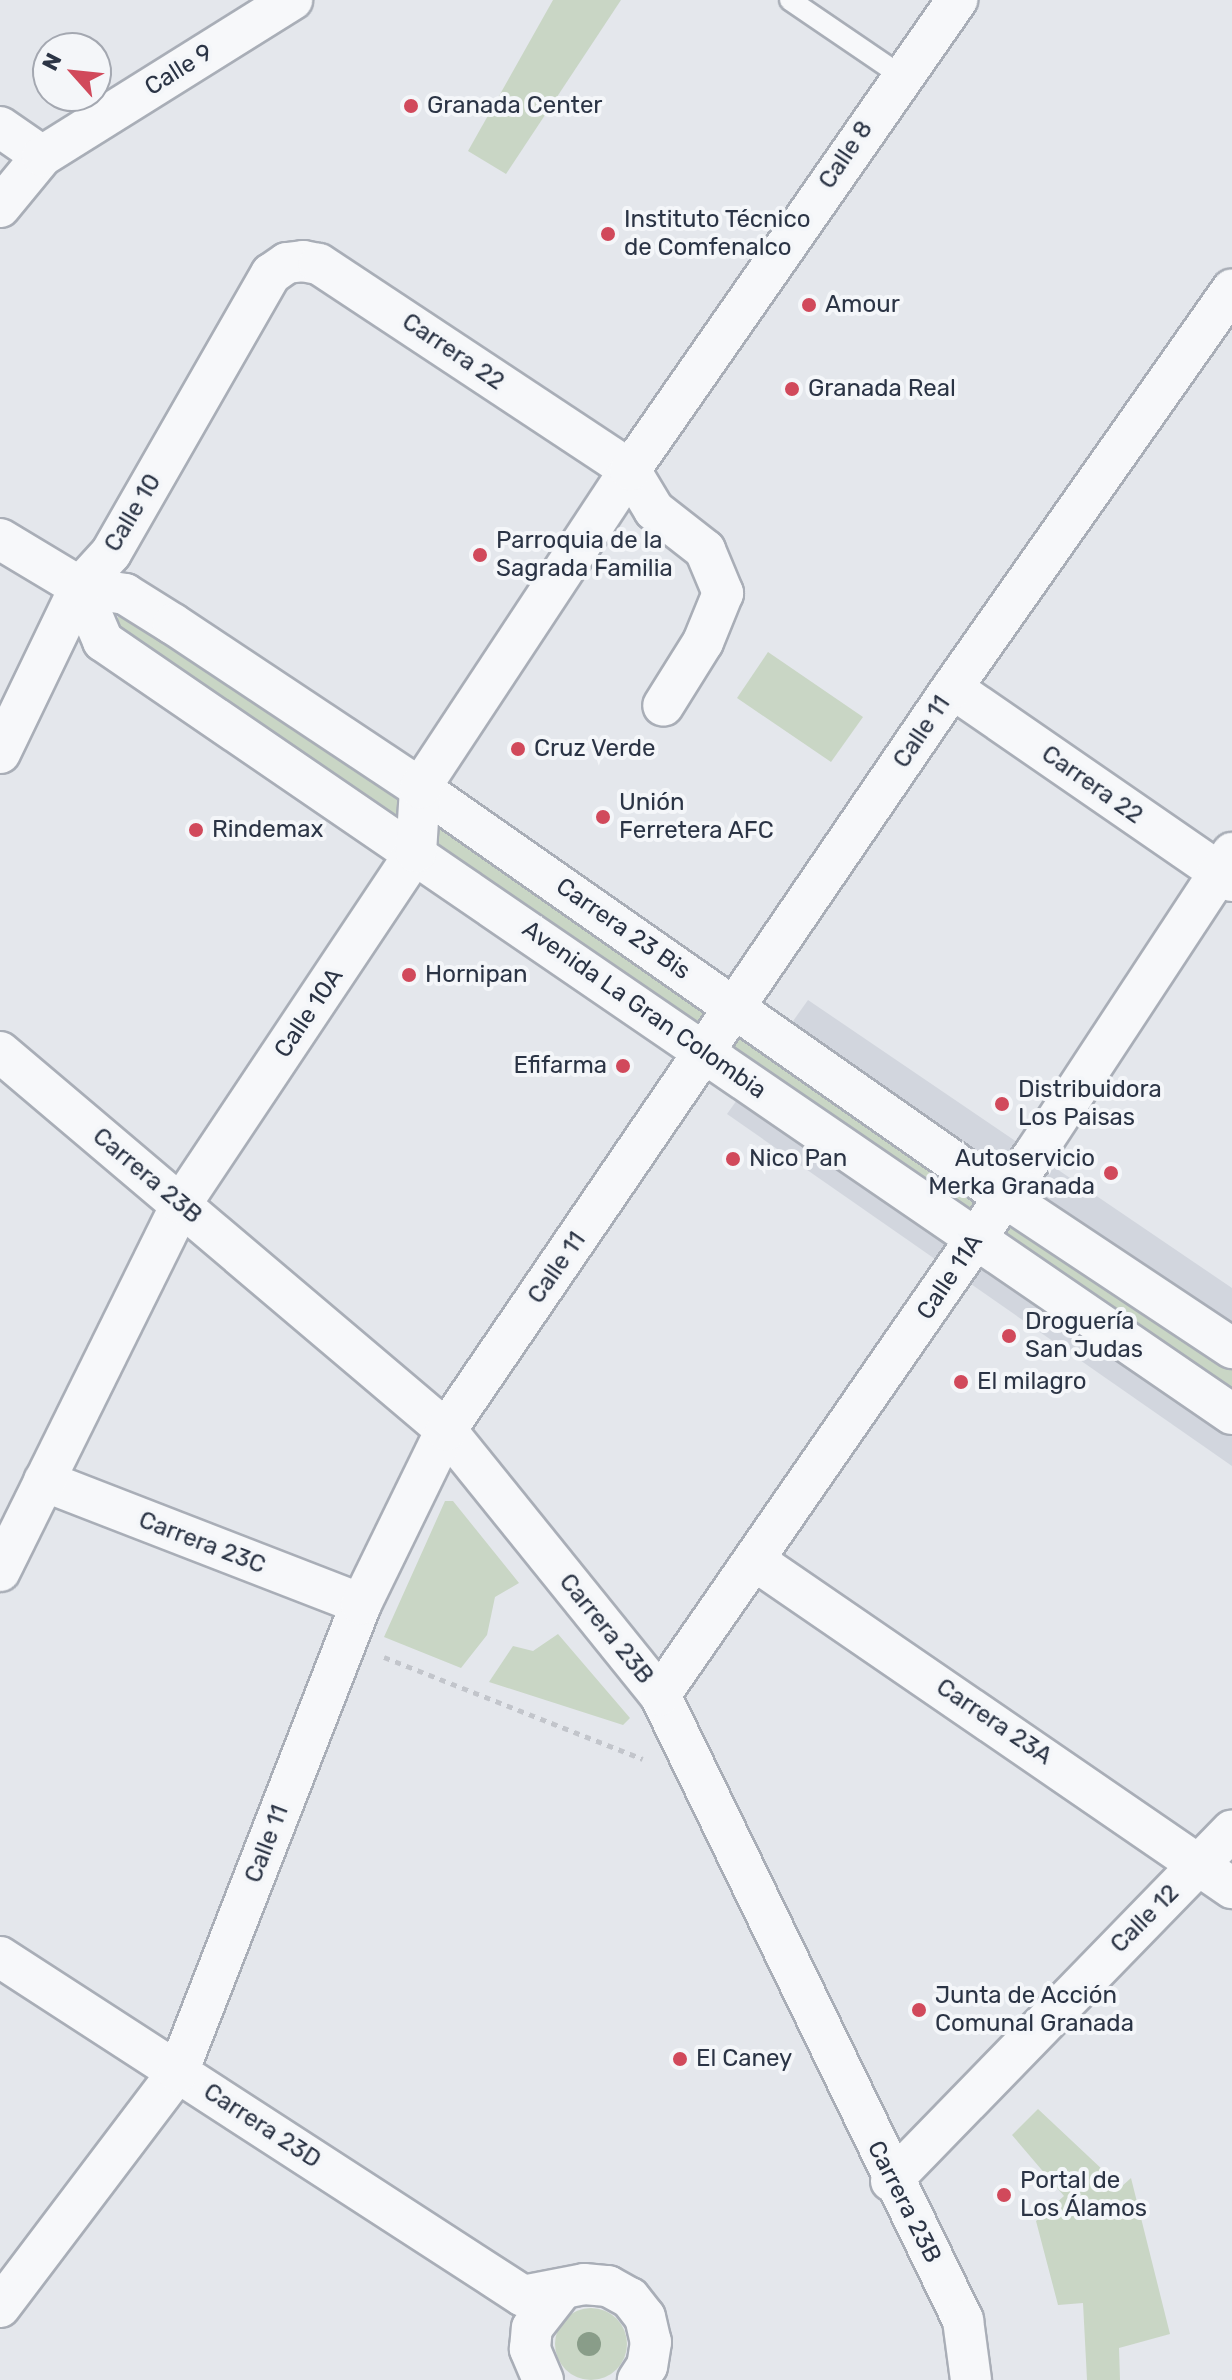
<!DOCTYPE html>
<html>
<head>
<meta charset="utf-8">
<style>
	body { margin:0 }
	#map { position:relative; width:1232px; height:2380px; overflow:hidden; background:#e4e7ec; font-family:Rubik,sans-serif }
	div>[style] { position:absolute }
	.built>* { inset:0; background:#d2d6de }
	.green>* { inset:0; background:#c9d6c5 }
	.round { border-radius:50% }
	.path>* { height:5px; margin-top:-2.5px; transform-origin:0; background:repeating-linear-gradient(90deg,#c2c5cb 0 6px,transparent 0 12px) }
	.roads { filter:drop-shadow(2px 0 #a9aeb7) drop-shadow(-2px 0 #a9aeb7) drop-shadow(0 2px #a9aeb7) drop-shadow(0 -2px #a9aeb7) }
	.lane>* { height:20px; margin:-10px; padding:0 10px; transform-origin:10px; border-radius:10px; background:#f7f8fa }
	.street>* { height:40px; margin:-20px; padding:0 20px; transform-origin:20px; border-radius:20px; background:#f7f8fa }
	.trees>* { width:24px; height:24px; margin:-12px; border-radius:50%; background:#899d89 }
	.dots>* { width:22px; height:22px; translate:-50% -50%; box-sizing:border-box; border:4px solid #f4f6f9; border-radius:50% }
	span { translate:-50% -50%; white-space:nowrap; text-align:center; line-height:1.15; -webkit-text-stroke:8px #f4f6f9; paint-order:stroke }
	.street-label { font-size:24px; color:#2b3445 }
	.poi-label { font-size:24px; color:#2b3445 }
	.left { translate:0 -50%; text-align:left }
	.right { translate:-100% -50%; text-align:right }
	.north { position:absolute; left:32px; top:32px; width:80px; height:80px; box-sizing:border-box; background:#f4f6f9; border:2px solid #a4a8b1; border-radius:50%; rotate:297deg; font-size:22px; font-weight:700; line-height:32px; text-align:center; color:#2b3445 }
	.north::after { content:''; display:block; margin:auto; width:28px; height:36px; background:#d1495b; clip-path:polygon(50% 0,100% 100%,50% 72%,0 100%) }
</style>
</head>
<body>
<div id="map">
	<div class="built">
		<div style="clip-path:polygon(808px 1000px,1232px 1288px,1232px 1466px,727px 1114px)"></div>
	</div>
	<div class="green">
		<div style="clip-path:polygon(553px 0,621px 0,506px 174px,468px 151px)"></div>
		<div style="clip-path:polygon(121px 608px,405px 793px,400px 823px,114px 631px)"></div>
		<div style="clip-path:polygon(768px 652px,863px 717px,831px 762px,737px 698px)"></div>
		<div style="clip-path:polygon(436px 815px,715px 1009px,702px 1030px,434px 846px)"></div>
		<div style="clip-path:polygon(741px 1029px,986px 1200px,972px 1218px,724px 1052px)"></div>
		<div style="clip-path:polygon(1010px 1219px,1232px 1367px,1232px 1397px,998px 1236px)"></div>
		<div style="clip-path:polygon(445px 1501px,453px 1501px,519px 1583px,495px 1597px,487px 1635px,461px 1668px,384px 1637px)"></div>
		<div style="clip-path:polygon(558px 1634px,630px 1718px,623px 1725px,489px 1682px,513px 1646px,533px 1651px)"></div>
		<div style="clip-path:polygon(1038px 2109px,1121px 2187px,1131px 2178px,1170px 2334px,1119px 2348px,1120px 2380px,1087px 2380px,1083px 2303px,1058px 2305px,1036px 2221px,1064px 2196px,1012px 2135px)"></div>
		<div class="round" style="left:555px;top:2308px;width:72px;height:72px"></div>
	</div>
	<div class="path">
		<div style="left:384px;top:1657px;width:278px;rotate:21.5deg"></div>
	</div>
	<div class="roads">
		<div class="lane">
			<div style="left:790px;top:0;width:133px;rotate:34.3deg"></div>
		</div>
		<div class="street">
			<div style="left:0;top:127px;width:51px;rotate:34.6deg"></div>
			<div style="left:0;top:207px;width:66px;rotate:-50.5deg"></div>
			<div style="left:42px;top:156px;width:295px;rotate:-32deg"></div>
			<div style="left:0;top:539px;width:93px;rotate:31deg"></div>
			<div style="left:80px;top:587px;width:46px;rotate:8.8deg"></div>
			<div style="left:125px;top:594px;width:57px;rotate:32deg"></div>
			<div style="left:173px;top:624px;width:296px;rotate:33.6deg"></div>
			<div style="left:420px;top:788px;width:712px;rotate:34.99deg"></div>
			<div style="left:1003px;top:1196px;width:275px;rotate:33.6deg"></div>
			<div style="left:80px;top:587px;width:59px;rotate:66.9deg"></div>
			<div style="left:103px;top:641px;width:1368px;rotate:34.4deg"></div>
			<div style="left:952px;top:688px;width:340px;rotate:34.6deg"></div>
			<div style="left:0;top:753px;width:184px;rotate:-64.3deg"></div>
			<div style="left:80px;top:587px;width:46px;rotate:-47.6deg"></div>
			<div style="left:111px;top:553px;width:322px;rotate:-60.2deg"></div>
			<div style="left:271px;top:274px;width:19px;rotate:-35deg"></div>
			<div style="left:287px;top:263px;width:16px;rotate:-7deg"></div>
			<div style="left:303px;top:261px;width:16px;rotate:11deg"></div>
			<div style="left:319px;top:264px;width:373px;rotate:33.5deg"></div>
			<div style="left:630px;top:470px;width:47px;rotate:59deg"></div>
			<div style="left:654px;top:510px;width:65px;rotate:38.1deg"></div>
			<div style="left:705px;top:550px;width:47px;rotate:67.3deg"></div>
			<div style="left:723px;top:593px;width:53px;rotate:112.2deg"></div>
			<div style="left:703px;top:642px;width:75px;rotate:122deg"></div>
			<div style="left:0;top:1052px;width:585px;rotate:40.28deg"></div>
			<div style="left:446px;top:1430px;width:341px;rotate:51.1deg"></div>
			<div style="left:660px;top:1695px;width:695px;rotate:64.14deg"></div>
			<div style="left:963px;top:2320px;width:61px;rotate:82.4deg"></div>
			<div style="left:44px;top:1481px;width:340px;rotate:21.2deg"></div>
			<div style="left:754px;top:1560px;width:580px;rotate:34.46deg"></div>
			<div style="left:0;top:1571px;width:409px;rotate:-63.7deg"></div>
			<div style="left:181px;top:1204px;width:423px;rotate:-56.3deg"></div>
			<div style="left:416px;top:852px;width:64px;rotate:-86.4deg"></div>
			<div style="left:420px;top:788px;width:381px;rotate:-56.6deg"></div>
			<div style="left:630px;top:470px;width:573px;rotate:-55.17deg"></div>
			<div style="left:660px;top:1695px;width:659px;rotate:-55.32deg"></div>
			<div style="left:1035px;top:1153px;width:359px;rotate:-56.7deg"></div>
			<div style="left:0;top:1957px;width:623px;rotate:32.95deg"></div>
			<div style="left:523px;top:2296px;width:62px;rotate:-11.1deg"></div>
			<div style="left:584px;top:2284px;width:24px;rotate:5deg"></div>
			<div style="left:608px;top:2286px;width:25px;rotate:29deg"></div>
			<div style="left:630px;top:2298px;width:24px;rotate:52deg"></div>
			<div style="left:645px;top:2317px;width:26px;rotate:77deg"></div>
			<div style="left:651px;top:2342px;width:24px;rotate:99deg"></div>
			<div style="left:647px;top:2366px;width:17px;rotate:123deg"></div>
			<div style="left:891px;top:2181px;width:489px;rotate:-45.8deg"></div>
			<div style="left:0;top:2307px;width:295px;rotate:-52.9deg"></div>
			<div style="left:178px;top:2072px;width:503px;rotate:-68.64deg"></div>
			<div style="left:361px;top:1604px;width:194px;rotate:-64deg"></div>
			<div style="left:446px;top:1430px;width:898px;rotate:-55.71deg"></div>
			<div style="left:952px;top:688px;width:487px;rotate:-54.9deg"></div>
			<div style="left:543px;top:2380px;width:34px;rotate:-113deg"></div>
			<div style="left:530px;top:2349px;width:21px;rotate:-85deg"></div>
			<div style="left:532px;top:2328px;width:46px;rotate:-52.1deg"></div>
		</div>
	</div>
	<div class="trees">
		<div style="left:589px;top:2344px"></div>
	</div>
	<div class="dots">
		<div style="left:411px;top:106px;background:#d1495b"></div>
		<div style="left:608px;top:234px;background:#d1495b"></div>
		<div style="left:809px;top:305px;background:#d1495b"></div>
		<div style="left:792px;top:389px;background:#d1495b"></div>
		<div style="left:480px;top:555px;background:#d1495b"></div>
		<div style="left:518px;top:749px;background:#d1495b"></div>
		<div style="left:603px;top:817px;background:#d1495b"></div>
		<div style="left:196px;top:830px;background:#d1495b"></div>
		<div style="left:409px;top:975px;background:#d1495b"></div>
		<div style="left:623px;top:1066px;background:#d1495b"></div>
		<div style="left:1002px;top:1104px;background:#d1495b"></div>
		<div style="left:733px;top:1159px;background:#d1495b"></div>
		<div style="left:1111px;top:1173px;background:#d1495b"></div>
		<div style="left:1009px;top:1336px;background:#d1495b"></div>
		<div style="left:961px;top:1382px;background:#d1495b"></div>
		<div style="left:919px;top:2010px;background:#d1495b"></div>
		<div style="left:680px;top:2059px;background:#d1495b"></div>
		<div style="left:1004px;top:2195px;background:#d1495b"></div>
	</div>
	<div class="street-label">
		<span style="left:179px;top:70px;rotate:-32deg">Calle 9</span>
		<span style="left:846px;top:155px;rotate:-56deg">Calle 8</span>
		<span style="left:453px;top:352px;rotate:34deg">Carrera 22</span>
		<span style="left:133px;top:513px;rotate:-59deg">Calle 10</span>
		<span style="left:922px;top:732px;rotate:-56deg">Calle 11</span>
		<span style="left:1092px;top:785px;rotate:35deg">Carrera 22</span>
		<span style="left:623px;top:929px;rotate:35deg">Carrera 23 Bis</span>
		<span style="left:644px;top:1010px;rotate:35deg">Avenida La Gran Colombia</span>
		<span style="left:309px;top:1013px;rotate:-56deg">Calle 10A</span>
		<span style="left:147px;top:1176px;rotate:40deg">Carrera 23B</span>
		<span style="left:557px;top:1268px;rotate:-55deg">Calle 11</span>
		<span style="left:950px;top:1277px;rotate:-56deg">Calle 11A</span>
		<span style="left:202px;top:1543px;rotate:21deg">Carrera 23C</span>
		<span style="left:606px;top:1629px;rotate:51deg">Carrera 23B</span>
		<span style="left:994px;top:1722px;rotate:34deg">Carrera 23A</span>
		<span style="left:267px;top:1844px;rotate:-69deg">Calle 11</span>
		<span style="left:1145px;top:1919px;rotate:-45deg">Calle 12</span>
		<span style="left:262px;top:2126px;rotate:33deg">Carrera 23D</span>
		<span style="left:904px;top:2202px;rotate:63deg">Carrera 23B</span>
	</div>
	<div class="poi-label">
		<span class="left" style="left:427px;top:106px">Granada Center</span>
		<span class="left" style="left:624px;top:234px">Instituto Técnico<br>de Comfenalco</span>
		<span class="left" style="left:825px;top:305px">Amour</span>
		<span class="left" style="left:808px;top:389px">Granada Real</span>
		<span class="left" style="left:496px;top:555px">Parroquia de la<br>Sagrada Familia</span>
		<span class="left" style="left:534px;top:749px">Cruz Verde</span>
		<span class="left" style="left:619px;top:817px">Unión<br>Ferretera AFC</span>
		<span class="left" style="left:212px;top:830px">Rindemax</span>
		<span class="left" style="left:425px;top:975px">Hornipan</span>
		<span class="right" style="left:607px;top:1066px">Efifarma</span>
		<span class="left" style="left:1018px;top:1104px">Distribuidora<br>Los Paisas</span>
		<span class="left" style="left:749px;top:1159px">Nico Pan</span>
		<span class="right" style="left:1095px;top:1173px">Autoservicio<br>Merka Granada</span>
		<span class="left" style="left:1025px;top:1336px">Droguería<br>San Judas</span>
		<span class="left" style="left:977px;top:1382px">El milagro</span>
		<span class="left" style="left:935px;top:2010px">Junta de Acción<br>Comunal Granada</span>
		<span class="left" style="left:696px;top:2059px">El Caney</span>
		<span class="left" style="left:1020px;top:2195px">Portal de<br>Los Álamos</span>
	</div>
	<div class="north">N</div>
</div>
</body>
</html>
